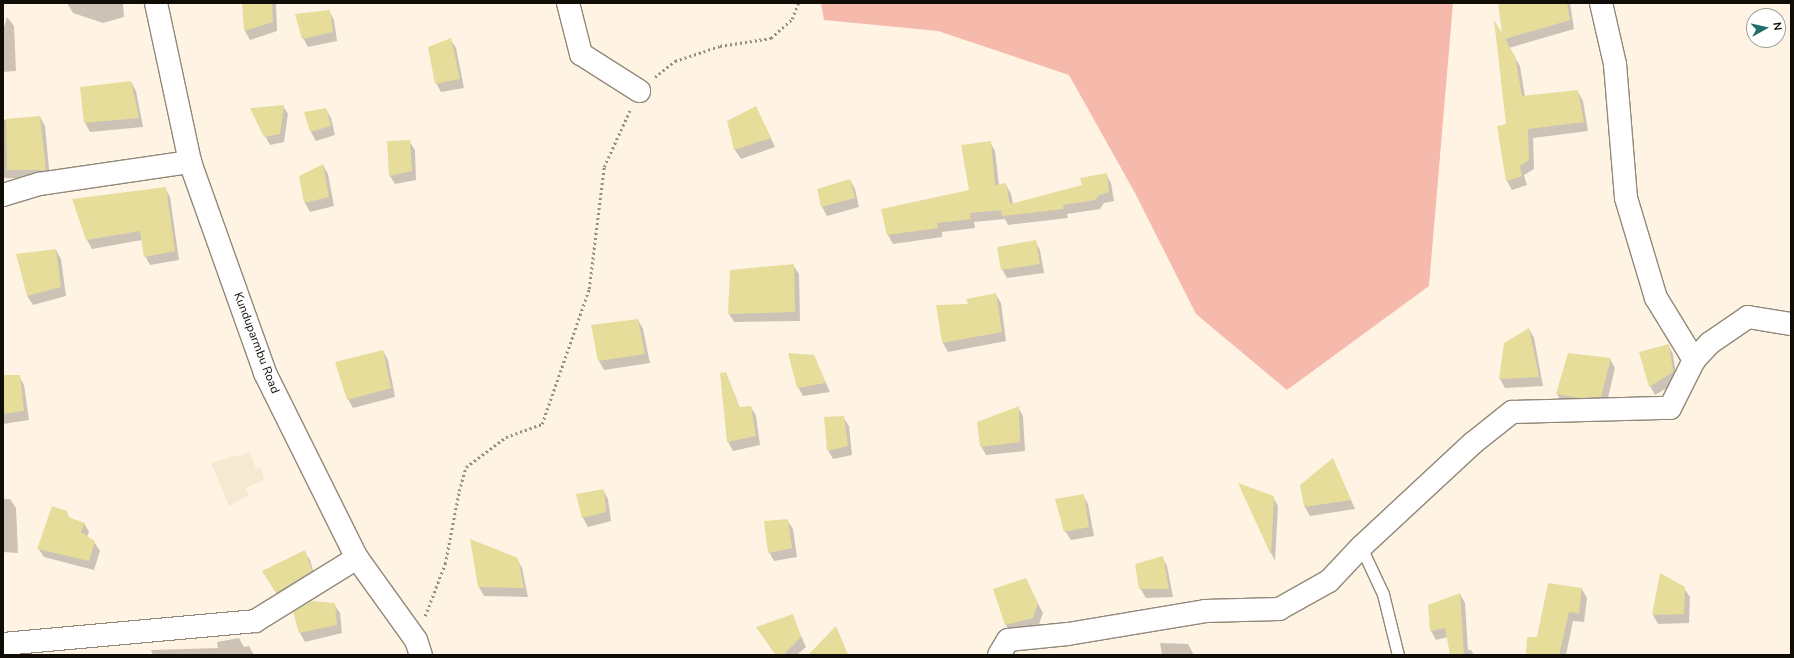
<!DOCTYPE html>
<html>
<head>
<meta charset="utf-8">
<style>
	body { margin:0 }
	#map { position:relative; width:1794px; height:658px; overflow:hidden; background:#fff4e4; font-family:"Nunito Sans",sans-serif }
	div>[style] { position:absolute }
	.built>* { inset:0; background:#f6e9d2 }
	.green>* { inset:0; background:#f6baac }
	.shadow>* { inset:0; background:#0003 }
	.building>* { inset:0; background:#e6dd9b }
	.path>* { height:2.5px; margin-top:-1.25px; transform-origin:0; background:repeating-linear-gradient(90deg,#958e82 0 2px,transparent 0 5px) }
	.roads { filter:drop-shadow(1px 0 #918879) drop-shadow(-1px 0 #918879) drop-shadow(0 1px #918879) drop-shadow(0 -1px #918879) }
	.service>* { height:11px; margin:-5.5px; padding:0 5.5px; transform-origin:5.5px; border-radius:5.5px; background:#fff }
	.minor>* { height:22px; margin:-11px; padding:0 11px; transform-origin:11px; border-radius:11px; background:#fff }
	.secondary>* { height:22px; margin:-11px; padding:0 11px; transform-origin:11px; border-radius:11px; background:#fff }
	span { translate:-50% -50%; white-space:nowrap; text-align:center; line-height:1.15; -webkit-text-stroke:3px #fff; paint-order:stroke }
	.street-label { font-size:12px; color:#100d07 }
	.frame { position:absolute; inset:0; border:4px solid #100d07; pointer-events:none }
	.north { position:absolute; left:1746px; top:8px; width:40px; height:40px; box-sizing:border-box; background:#fff; border:1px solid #9f9e9c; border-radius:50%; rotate:82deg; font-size:11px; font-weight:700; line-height:16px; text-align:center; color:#100d07 }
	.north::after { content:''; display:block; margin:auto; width:14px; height:18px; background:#236e6c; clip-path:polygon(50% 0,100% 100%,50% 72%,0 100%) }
</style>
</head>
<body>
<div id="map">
	<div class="built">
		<div style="clip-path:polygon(250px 452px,256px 468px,261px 467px,264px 480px,246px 488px,249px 495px,229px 506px,211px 463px)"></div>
	</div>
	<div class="green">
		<div style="clip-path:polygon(821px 3px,1453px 3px,1429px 286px,1287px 390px,1196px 314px,1135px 193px,1069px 75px,938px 31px,824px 20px)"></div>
	</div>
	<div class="shadow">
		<div style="clip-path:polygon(67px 3px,123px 3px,124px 17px,103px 23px,73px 13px)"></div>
		<div style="clip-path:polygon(243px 3px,276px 3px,277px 31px,250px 40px,245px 31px)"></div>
		<div style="clip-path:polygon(1499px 3px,1570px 3px,1574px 29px,1509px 48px,1520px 66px,1525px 97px,1578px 92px,1583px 101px,1588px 131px,1533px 138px,1534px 169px,1524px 175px,1527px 185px,1512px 190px,1507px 181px,1498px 127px,1508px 125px,1503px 38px)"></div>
		<div style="clip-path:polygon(329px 11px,334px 20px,337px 41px,308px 47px,303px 38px)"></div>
		<div style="clip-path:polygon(7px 17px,14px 26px,16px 71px,3px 72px,3px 31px)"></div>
		<div style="clip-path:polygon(450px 39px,456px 48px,464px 88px,441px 92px,436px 83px)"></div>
		<div style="clip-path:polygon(131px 82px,136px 91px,143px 127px,90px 132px,85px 123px)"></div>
		<div style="clip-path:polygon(283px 106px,288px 114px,284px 142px,270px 145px,265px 136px)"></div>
		<div style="clip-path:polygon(756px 108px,775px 147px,741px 159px,735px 150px,728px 122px)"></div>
		<div style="clip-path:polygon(326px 109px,331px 118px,335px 135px,316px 141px,311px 132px)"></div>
		<div style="clip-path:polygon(40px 117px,45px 126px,50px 179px,3px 178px,3px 120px)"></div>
		<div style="clip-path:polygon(409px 141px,415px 150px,416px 180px,395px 184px,390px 176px)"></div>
		<div style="clip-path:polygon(990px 142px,995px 151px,999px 186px,1006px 185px,1011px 194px,1013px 204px,1083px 186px,1106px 174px,1111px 183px,1114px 201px,1104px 203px,1100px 209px,1067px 214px,1068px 218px,1008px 225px,1005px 219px,974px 222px,975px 228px,942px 232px,942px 237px,893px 244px,888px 235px,882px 210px,970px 191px)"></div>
		<div style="clip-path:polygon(323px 165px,328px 174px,334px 206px,310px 212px,305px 203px,300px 176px)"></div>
		<div style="clip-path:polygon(850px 180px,855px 189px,859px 207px,827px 216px,822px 207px)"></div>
		<div style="clip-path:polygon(165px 188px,170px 197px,179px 260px,150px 265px,145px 256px,142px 240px,92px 249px,87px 240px)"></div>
		<div style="clip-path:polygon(1035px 241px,1040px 250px,1044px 273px,1007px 278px,1002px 269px)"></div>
		<div style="clip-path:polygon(56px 250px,61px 259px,66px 296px,33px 305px,27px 296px)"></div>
		<div style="clip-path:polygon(793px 265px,799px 274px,800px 321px,734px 322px,729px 314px)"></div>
		<div style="clip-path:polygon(996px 295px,1001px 303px,1006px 341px,948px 352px,943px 343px,937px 306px,969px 305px)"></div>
		<div style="clip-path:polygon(638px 320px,643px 329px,650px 363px,604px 370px,599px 361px)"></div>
		<div style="clip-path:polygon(1529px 329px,1534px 338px,1543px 386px,1505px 388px,1500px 379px,1505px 343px)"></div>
		<div style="clip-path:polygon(1668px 345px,1673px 354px,1677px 382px,1655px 395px,1650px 386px,1641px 353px)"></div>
		<div style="clip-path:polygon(383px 351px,388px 360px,395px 397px,353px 408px,348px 399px)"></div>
		<div style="clip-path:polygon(814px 356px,830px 392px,803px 396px,798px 387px)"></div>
		<div style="clip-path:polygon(1610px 359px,1615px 368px,1606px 406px,1562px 403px,1557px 394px)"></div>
		<div style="clip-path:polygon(726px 373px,740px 408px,751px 407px,756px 416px,760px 445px,733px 451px,728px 442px)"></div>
		<div style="clip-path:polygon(3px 376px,19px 376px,24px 385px,29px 420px,3px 424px)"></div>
		<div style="clip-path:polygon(1018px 407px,1023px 416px,1025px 451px,986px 455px,981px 446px)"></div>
		<div style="clip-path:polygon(843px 417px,849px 426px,852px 455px,833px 459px,828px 450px)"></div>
		<div style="clip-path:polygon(1333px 460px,1355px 509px,1310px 516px,1305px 507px,1301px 486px)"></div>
		<div style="clip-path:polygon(1240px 485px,1273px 497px,1278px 506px,1275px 561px)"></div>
		<div style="clip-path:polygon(603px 490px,608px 499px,611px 521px,588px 527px,583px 518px,578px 494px)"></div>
		<div style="clip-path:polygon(1083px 495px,1088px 504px,1094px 536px,1071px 540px,1065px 531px)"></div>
		<div style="clip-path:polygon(3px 499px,10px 499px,16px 508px,18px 553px,3px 552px)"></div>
		<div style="clip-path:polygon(66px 512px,70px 519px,84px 523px,89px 532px,87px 537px,94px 542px,100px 551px,94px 570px,44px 557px,38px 548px)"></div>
		<div style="clip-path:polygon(787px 520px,793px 529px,797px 557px,774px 561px,769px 552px)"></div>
		<div style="clip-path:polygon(472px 541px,517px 559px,522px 568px,528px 597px,484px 596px,479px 587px)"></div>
		<div style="clip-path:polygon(304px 551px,310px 560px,316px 581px,282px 602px,263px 572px)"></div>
		<div style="clip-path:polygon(1162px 557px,1167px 566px,1173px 597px,1146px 598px,1140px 588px)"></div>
		<div style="clip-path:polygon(1684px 588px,1690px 597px,1689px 623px,1658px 624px,1653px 615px)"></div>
		<div style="clip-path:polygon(995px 589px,1030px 589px,1043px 613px,1038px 627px,1011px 634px,1006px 625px)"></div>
		<div style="clip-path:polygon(1582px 589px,1587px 598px,1584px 622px,1573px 621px,1566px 655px,1527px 655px,1538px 638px)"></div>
		<div style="clip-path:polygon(1460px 594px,1465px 603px,1468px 650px,1471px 650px,1474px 655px,1451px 655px,1448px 637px,1436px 640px,1431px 631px)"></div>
		<div style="clip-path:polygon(334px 604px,340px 613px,342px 633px,305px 642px,300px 633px)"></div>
		<div style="clip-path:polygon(792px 616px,806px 647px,797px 655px,776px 655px,757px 628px)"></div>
		<div style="clip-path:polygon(836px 627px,848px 655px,811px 655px)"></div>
		<div style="clip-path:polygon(239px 638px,244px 647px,249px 646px,254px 655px,153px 655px,151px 650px,218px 648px,217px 642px)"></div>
		<div style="clip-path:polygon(1160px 643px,1188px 644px,1194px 655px,1162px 655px)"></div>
	</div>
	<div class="building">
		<div style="clip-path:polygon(242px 3px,272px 3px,273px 22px,244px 31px)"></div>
		<div style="clip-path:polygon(1498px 3px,1567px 3px,1570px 20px,1505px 39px,1515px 56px,1522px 96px,1578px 90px,1584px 122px,1528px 129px,1529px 160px,1520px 166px,1522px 176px,1506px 181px,1497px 126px,1506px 124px,1494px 20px,1502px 33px)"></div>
		<div style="clip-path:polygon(330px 10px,333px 32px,302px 39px,295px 14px)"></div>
		<div style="clip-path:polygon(451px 38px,460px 79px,435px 84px,428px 47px)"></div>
		<div style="clip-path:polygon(131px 81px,139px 118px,84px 123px,80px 87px)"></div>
		<div style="clip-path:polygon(284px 105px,280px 134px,264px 137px,250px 108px)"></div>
		<div style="clip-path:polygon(756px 106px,771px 138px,734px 150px,727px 121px)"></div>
		<div style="clip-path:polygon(326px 108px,331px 126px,310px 132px,304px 112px)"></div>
		<div style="clip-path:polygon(40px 116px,46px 170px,7px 170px,6px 119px)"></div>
		<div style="clip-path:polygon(410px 140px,412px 171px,389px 176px,387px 141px)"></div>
		<div style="clip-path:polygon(991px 141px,995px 185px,1006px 183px,1010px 204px,1082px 185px,1080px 178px,1107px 173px,1109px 192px,1099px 195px,1095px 200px,1063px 205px,1064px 209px,1002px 216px,1001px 210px,970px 213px,971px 219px,937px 223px,938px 228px,887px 235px,881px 209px,969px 190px,961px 145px)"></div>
		<div style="clip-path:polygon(323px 164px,329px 197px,304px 203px,299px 176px)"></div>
		<div style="clip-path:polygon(850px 179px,855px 198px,821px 207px,817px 189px)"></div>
		<div style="clip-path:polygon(166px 187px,175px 251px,144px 257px,140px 231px,86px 240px,72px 199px)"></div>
		<div style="clip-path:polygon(1036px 240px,1040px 264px,1001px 270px,997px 247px)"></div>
		<div style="clip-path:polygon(56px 249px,61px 287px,27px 296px,16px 254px)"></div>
		<div style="clip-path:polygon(794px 264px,795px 312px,728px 314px,730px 270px)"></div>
		<div style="clip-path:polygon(996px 293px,1002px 332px,942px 343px,936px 305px,968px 304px,966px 299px)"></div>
		<div style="clip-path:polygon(638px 319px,645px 354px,598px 361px,591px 325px)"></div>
		<div style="clip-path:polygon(1529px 328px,1539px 377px,1499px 379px,1504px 343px)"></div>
		<div style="clip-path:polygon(1669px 344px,1673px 372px,1649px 387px,1639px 352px)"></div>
		<div style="clip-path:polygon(383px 350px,391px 388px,347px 400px,335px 362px)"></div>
		<div style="clip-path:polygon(788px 353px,814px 355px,826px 383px,797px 388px)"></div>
		<div style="clip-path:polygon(1568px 353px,1611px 358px,1601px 397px,1580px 398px,1556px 394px)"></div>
		<div style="clip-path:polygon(726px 372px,739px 407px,751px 406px,756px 436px,727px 442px,720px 373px)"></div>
		<div style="clip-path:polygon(3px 375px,20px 375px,24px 411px,3px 414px)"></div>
		<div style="clip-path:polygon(1019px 406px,1020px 442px,980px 447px,977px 422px)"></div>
		<div style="clip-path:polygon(844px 416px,848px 446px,827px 451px,824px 417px)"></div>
		<div style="clip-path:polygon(1333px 458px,1351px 500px,1304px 507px,1300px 485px)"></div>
		<div style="clip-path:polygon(1238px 483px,1274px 496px,1271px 555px)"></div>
		<div style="clip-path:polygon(604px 489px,606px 512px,582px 518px,576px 494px)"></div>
		<div style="clip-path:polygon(1084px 494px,1089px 527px,1064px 532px,1055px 499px)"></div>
		<div style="clip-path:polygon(52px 506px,67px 511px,68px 517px,85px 523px,81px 532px,95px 541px,89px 561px,37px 549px)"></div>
		<div style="clip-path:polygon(788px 519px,792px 548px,768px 553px,764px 521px)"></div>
		<div style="clip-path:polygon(470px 539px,518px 558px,524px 588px,478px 587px)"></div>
		<div style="clip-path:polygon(305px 550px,312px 571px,276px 593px,262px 571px)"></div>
		<div style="clip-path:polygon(1163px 556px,1169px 589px,1139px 589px,1135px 564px)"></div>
		<div style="clip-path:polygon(1660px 573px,1685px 587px,1684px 614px,1652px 615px)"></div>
		<div style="clip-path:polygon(1026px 578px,1038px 603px,1033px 618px,1005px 625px,993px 589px)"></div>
		<div style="clip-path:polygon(1548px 583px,1582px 588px,1579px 613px,1569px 612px,1559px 655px,1526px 655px,1527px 637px,1537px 637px)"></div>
		<div style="clip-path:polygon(1460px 593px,1464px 655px,1450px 655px,1445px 628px,1430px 631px,1428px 605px)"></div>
		<div style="clip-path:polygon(312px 601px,335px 603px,337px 625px,299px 633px,293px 612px)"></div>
		<div style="clip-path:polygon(793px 614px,801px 637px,783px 655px,776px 655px,756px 627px)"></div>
		<div style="clip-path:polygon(836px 626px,848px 655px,808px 655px)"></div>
	</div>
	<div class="path">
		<div style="left:655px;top:77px;width:26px;rotate:-39deg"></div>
		<div style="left:675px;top:61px;width:47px;rotate:-18.4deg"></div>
		<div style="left:720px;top:46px;width:52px;rotate:-8.9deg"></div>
		<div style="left:771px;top:38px;width:28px;rotate:-42deg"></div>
		<div style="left:792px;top:19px;width:17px;rotate:-69deg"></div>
		<div style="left:425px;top:616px;width:56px;rotate:-69deg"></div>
		<div style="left:445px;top:564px;width:74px;rotate:-79.1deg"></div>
		<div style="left:459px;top:491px;width:25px;rotate:-74deg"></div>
		<div style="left:466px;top:467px;width:50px;rotate:-36.9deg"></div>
		<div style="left:506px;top:437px;width:38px;rotate:-20deg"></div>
		<div style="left:542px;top:424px;width:143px;rotate:-70.8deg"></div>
		<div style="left:589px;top:289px;width:123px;rotate:-83deg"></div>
		<div style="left:604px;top:167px;width:63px;rotate:-65.5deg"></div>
	</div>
	<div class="roads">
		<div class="service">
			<div style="left:1361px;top:547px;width:52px;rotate:64.9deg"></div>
			<div style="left:1383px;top:594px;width:63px;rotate:76.2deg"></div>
		</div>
		<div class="minor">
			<div style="left:568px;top:3px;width:53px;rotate:75.7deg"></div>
			<div style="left:581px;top:54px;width:69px;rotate:32.5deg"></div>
			<div style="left:1601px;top:3px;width:63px;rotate:77.1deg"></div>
			<div style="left:1615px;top:64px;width:134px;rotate:85.3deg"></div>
			<div style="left:1626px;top:198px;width:104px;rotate:73.3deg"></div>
			<div style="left:1656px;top:298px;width:73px;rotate:58.5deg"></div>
			<div style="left:3px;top:195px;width:38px;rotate:-17deg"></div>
			<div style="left:39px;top:184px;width:153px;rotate:-8.3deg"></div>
			<div style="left:3px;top:644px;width:253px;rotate:-5.2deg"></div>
			<div style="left:255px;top:621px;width:120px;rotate:-31.7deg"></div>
			<div style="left:999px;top:655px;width:17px;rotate:-59deg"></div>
			<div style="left:1008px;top:640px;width:60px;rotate:-5.7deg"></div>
			<div style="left:1068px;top:634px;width:139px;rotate:-9.5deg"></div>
			<div style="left:1205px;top:611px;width:74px;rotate:-1.5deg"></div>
			<div style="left:1279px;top:609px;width:57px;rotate:-29.2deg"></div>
			<div style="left:1329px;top:581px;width:47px;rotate:-46.7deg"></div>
			<div style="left:1361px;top:547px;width:153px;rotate:-42.9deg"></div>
			<div style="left:1473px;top:443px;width:50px;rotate:-38.5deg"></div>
			<div style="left:1512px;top:412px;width:158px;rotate:-1.5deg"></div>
			<div style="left:1670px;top:408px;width:54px;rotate:-63.4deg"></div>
			<div style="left:1694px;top:360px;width:23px;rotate:-47deg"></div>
			<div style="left:1710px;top:343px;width:46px;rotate:-34.4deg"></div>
			<div style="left:1748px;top:317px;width:44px;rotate:9.2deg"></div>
		</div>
		<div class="secondary">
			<div style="left:156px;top:3px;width:163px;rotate:77.9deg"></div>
			<div style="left:190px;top:162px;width:224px;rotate:70.4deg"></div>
			<div style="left:265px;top:373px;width:207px;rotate:63.6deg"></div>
			<div style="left:357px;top:558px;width:101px;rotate:54.3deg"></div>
			<div style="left:416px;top:640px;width:16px;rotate:72deg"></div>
		</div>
	</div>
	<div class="street-label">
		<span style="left:256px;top:343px;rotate:69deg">Kunduparmbu Road</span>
	</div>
	<div class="frame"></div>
	<div class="north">N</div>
</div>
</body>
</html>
